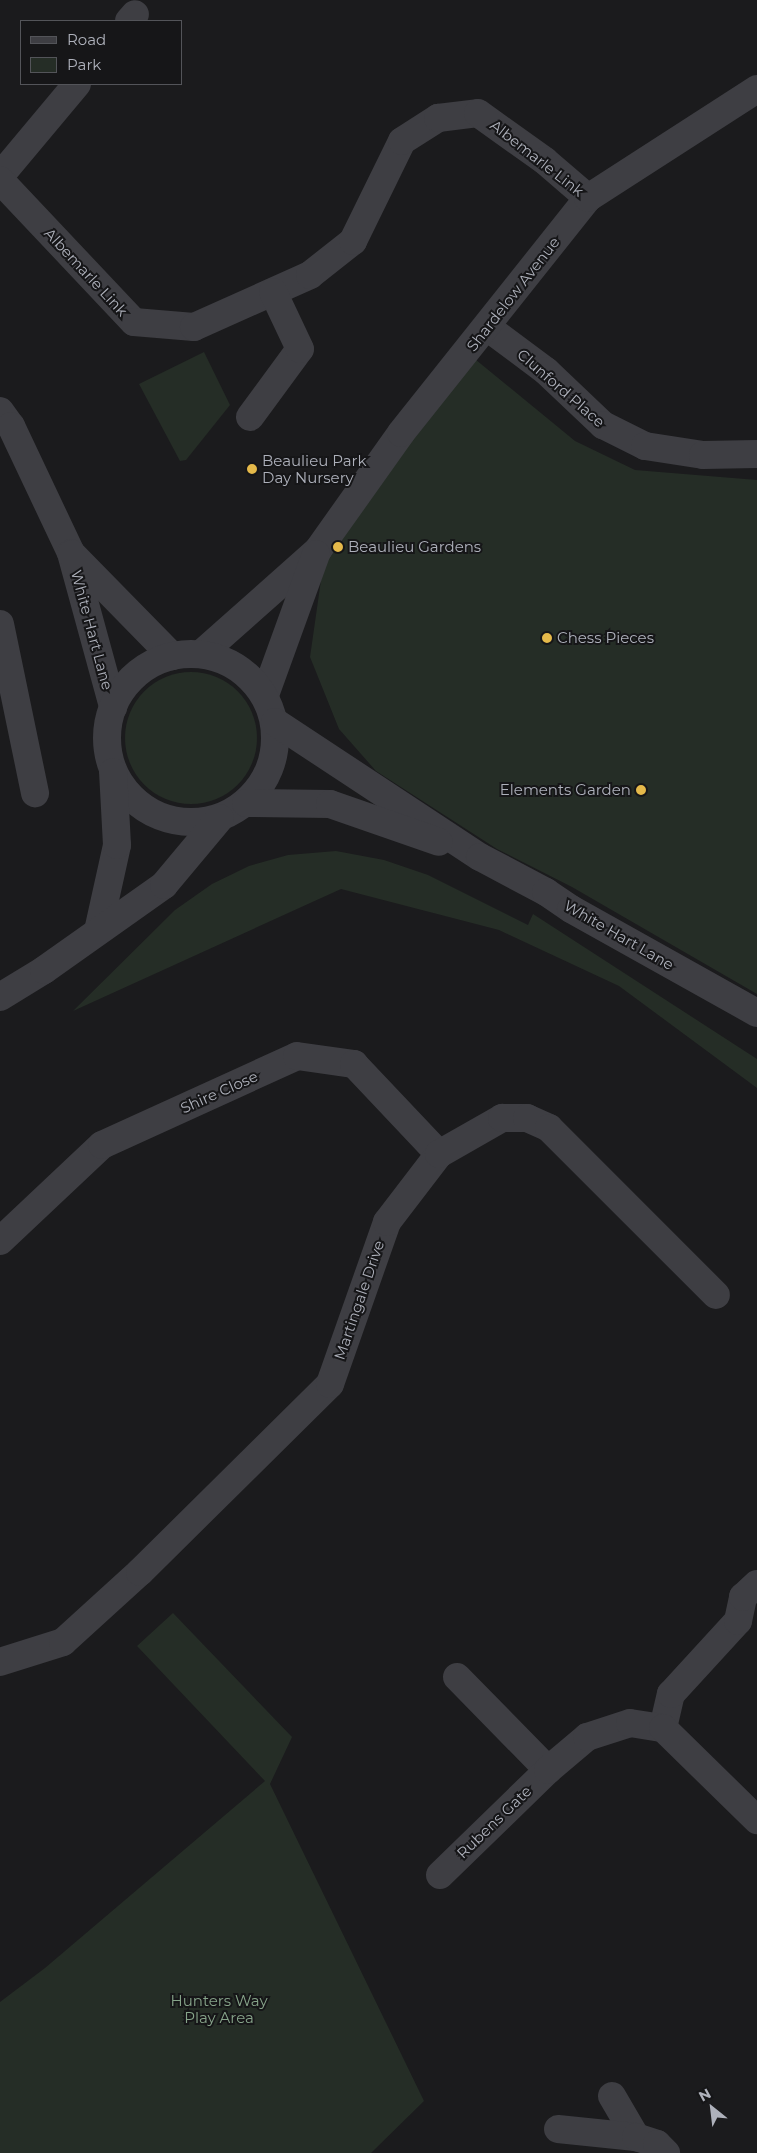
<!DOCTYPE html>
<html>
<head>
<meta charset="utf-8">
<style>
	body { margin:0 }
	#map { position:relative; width:757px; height:2153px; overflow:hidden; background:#1b1b1d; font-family:Montserrat,sans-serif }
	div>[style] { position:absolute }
	.green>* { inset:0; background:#252d26 }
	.round { border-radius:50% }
	.minor>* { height:28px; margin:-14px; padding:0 14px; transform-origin:14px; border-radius:14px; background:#3e3e43 }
	.tertiary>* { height:28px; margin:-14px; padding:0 14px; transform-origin:14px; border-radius:14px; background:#3e3e43 }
	.tertiary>.ring { margin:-14px; padding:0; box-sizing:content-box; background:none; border:28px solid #3e3e43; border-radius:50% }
	.dots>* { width:14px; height:14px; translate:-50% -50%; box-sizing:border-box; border:2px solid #161618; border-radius:50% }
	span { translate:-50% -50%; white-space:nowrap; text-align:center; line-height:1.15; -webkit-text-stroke:4px #161618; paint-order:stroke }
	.street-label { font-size:15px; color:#aeb1bb }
	.poi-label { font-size:15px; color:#aeb1bb }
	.left { translate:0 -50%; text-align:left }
	.right { translate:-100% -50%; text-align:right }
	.park-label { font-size:15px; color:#87a48a }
	.legend { position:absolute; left:20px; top:20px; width:162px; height:65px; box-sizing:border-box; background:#161618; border:1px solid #535459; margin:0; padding:6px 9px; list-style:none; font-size:15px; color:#aeb1bb }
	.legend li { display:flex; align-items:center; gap:10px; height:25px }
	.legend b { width:25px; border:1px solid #535459 }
	.north { position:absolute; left:687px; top:2083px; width:50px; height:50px; -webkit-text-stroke:4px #161618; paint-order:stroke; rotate:331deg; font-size:14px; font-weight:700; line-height:20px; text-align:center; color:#aeb1bb }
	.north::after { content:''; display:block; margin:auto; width:18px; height:22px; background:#aeb1bb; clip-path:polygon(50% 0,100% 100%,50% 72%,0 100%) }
</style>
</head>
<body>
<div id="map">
	<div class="green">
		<div style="clip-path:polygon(204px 352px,230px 405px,186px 460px,180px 461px,139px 384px)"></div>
		<div style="clip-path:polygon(470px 355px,575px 441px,635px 470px,757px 480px,757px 994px,572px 887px,497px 849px,376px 771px,339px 729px,310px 657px,324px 559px)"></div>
		<div class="round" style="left:125px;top:672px;width:132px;height:132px"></div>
		<div style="clip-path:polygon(336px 851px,384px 860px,428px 875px,528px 925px,533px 914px,757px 1059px,757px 1088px,619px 986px,499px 930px,341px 889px,73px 1011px,175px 910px,212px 884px,249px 866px,288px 855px)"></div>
		<div style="clip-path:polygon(173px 1613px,292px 1737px,270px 1784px,424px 2101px,371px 2153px,0 2153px,0 2002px,45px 1968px,265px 1781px,137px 1646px)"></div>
	</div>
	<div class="minor">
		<div style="left:129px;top:21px;width:9px;rotate:-49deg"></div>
		<div style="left:0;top:176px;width:120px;rotate:-50.1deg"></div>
		<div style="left:0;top:180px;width:195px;rotate:46.7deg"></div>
		<div style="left:134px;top:322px;width:60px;rotate:4.8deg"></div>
		<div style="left:194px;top:327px;width:127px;rotate:-24.1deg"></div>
		<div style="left:310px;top:275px;width:55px;rotate:-38.3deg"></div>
		<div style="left:353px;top:241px;width:111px;rotate:-63.9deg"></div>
		<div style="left:402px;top:141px;width:43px;rotate:-32.6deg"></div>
		<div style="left:438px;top:118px;width:40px;rotate:-7.1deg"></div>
		<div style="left:478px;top:113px;width:82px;rotate:35.6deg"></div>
		<div style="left:545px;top:161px;width:57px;rotate:40.7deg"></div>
		<div style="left:487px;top:327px;width:74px;rotate:36.7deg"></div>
		<div style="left:546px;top:371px;width:79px;rotate:43.5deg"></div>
		<div style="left:603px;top:425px;width:47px;rotate:26.6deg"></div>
		<div style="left:645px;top:446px;width:59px;rotate:8.8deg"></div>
		<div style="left:703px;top:455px;width:54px;rotate:-1.1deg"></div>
		<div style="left:250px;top:417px;width:84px;rotate:-53.7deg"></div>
		<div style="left:300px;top:349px;width:63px;rotate:-115.3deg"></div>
		<div style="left:0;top:624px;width:173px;rotate:78.3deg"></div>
		<div style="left:201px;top:654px;width:157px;rotate:-41.6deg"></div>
		<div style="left:318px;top:550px;width:143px;rotate:-54.6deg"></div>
		<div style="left:401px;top:433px;width:300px;rotate:-51.5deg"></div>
		<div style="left:588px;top:198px;width:201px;rotate:-32.8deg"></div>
		<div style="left:265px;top:695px;width:150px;rotate:-70.1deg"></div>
		<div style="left:0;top:1241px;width:140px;rotate:-43.3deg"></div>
		<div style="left:102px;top:1145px;width:214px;rotate:-24.5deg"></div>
		<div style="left:297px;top:1056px;width:58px;rotate:8deg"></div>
		<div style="left:354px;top:1064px;width:124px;rotate:46.6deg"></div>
		<div style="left:0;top:1662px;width:66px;rotate:-17.6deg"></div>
		<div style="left:63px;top:1642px;width:104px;rotate:-42.3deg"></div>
		<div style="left:140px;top:1572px;width:267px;rotate:-44.7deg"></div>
		<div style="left:330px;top:1384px;width:172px;rotate:-70.6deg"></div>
		<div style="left:387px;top:1222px;width:86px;rotate:-52.6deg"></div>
		<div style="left:439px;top:1154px;width:73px;rotate:-29.7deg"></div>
		<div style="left:502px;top:1118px;width:25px"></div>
		<div style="left:527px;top:1118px;width:24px;rotate:24deg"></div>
		<div style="left:549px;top:1128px;width:236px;rotate:45deg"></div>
		<div style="left:457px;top:1677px;width:130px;rotate:45.6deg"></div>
		<div style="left:663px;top:1728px;width:35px;rotate:-77deg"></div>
		<div style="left:671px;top:1694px;width:99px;rotate:-47.5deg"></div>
		<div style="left:738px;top:1621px;width:25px;rotate:-78deg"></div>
		<div style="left:743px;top:1597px;width:19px;rotate:-43deg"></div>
		<div style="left:440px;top:1875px;width:151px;rotate:-44.2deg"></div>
		<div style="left:548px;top:1770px;width:51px;rotate:-40.2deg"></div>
		<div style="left:587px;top:1737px;width:45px;rotate:-18deg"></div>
		<div style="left:630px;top:1723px;width:33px;rotate:9deg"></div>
		<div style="left:663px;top:1728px;width:132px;rotate:44.4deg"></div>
		<div style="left:612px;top:2096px;width:48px;rotate:59.7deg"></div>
		<div style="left:558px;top:2129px;width:78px;rotate:5.9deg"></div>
		<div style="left:636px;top:2137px;width:22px;rotate:18deg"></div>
		<div style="left:657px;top:2144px;width:13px;rotate:45deg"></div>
	</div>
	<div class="tertiary">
		<div style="left:0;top:411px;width:19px;rotate:54deg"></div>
		<div style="left:11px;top:426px;width:140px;rotate:64.7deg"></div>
		<div style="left:71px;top:553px;width:160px;rotate:74.7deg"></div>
		<div style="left:72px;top:554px;width:143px;rotate:45.6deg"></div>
		<div class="ring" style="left:107px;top:654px;width:140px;height:140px"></div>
		<div style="left:275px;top:722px;width:245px;rotate:33.4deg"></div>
		<div style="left:480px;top:857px;width:75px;rotate:27.9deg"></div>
		<div style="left:546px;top:892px;width:30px;rotate:34deg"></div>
		<div style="left:571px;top:909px;width:213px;rotate:29.2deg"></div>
		<div style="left:246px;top:803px;width:84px;rotate:0.7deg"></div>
		<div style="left:330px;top:804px;width:115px;rotate:19.2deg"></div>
		<div style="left:98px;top:931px;width:88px;rotate:-77.5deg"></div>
		<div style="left:117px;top:845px;width:73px;rotate:-93.1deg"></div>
		<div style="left:0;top:997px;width:52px;rotate:-31.5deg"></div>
		<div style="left:44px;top:970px;width:147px;rotate:-35.3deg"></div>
		<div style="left:164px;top:885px;width:87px;rotate:-50.1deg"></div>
	</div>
	<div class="dots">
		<div style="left:252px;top:469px;background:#e5b94a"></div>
		<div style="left:338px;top:547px;background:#e5b94a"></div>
		<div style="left:547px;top:638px;background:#e5b94a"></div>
		<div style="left:641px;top:790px;background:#e5b94a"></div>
	</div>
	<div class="street-label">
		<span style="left:537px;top:158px;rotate:38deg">Albemarle Link</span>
		<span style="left:86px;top:272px;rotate:47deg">Albemarle Link</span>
		<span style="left:513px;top:294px;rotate:-52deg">Shardelow Avenue</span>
		<span style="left:561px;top:388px;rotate:41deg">Clunford Place</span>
		<span style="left:92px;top:630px;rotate:75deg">White Hart Lane</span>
		<span style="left:619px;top:935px;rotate:30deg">White Hart Lane</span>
		<span style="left:219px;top:1092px;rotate:-24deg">Shire Close</span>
		<span style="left:359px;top:1300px;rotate:-71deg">Martingale Drive</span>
		<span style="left:494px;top:1822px;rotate:-44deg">Rubens Gate</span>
	</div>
	<div class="poi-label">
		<span class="left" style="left:262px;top:469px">Beaulieu Park<br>Day Nursery</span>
		<span class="left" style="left:348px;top:547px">Beaulieu Gardens</span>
		<span class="left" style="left:557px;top:638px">Chess Pieces</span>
		<span class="right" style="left:631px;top:790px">Elements Garden</span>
	</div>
	<div class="park-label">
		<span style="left:219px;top:2009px">Hunters Way<br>Play Area</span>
	</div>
	<ul class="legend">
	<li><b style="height:6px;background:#3e3e43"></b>Road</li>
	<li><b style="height:14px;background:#252d26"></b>Park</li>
	</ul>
	<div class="north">N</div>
</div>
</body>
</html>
